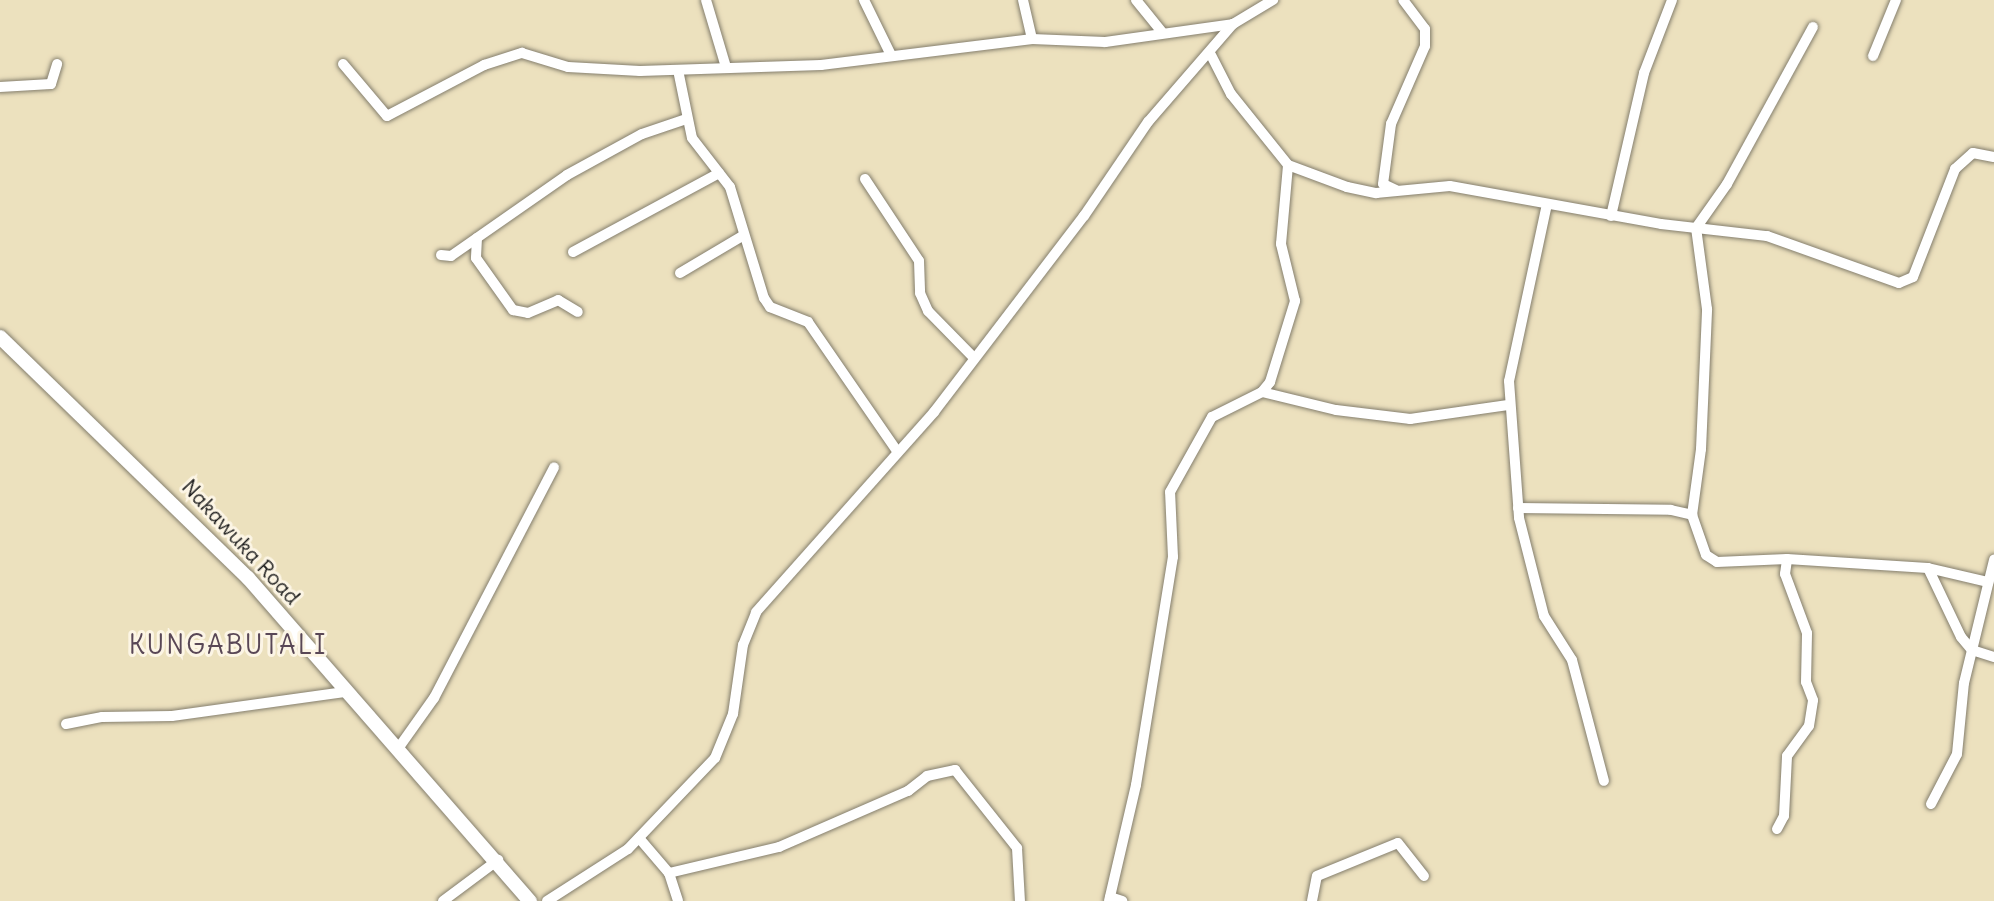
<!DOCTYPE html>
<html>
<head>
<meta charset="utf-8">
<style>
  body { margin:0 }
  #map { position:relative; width:1994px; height:901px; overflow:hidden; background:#ece1be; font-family:Delius,sans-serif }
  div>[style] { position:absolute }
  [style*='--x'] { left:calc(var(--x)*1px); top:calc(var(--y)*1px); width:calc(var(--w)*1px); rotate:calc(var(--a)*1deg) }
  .roads { filter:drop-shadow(0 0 2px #847e6d) drop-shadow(0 0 2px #847e6d) }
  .street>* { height:10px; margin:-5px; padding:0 5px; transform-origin:5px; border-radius:5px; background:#fff }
  .secondary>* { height:14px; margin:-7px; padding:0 7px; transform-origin:7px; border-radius:7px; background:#fff }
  span { translate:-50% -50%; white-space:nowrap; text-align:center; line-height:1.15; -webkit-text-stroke:6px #fcf5e5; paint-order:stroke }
  .street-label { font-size:22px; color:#1c1c1c }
  .quarter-label { font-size:26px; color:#594756; letter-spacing:2px }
</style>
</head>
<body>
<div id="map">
  <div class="roads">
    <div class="street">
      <div style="--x:706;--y:0;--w:70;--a:73.4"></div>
      <div style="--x:864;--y:0;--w:61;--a:63.9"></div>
      <div style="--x:1023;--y:0;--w:40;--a:77"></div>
      <div style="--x:1136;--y:0;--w:41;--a:50.9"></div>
      <div style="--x:1211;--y:55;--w:44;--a:62.9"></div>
      <div style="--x:1231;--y:94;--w:91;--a:51.2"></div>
      <div style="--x:1288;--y:165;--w:63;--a:20.4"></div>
      <div style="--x:1347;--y:187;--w:30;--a:12"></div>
      <div style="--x:1376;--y:193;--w:74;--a:-5.4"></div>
      <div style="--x:1450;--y:186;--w:214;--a:10.2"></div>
      <div style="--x:1661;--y:224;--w:107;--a:6.5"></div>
      <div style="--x:1767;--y:236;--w:140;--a:19.6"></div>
      <div style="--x:1899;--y:283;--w:15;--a:-23"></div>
      <div style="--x:1913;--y:277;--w:116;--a:-68.7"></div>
      <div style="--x:1955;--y:169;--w:24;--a:-42"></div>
      <div style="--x:1973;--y:153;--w:21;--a:11"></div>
      <div style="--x:1873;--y:56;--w:61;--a:-67.7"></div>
      <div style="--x:343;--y:64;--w:68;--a:49.8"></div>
      <div style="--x:387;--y:116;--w:110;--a:-27.7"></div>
      <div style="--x:484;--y:65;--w:40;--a:-18"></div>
      <div style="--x:522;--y:53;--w:48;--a:16.9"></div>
      <div style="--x:568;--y:67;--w:72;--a:3.2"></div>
      <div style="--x:640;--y:71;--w:181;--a:-1.9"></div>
      <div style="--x:821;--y:65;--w:213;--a:-7"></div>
      <div style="--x:1032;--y:39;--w:73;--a:2.4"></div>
      <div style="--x:1105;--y:42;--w:129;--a:-8"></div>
      <div style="--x:678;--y:70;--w:69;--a:78.4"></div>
      <div style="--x:692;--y:138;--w:62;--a:52.2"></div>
      <div style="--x:730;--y:187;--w:116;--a:73"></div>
      <div style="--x:764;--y:298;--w:11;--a:56"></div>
      <div style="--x:770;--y:307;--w:41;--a:21.5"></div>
      <div style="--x:808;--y:322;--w:157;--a:55.4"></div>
      <div style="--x:0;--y:87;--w:51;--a:-3.4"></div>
      <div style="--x:51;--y:84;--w:21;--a:-73"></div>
      <div style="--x:865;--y:179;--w:98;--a:56.6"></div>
      <div style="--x:919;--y:261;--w:32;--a:88"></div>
      <div style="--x:920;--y:293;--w:20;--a:66"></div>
      <div style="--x:928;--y:311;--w:63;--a:45.6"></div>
      <div style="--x:1396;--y:190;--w:14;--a:-155"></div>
      <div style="--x:1383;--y:184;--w:61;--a:-82.4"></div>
      <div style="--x:1391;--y:124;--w:85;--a:-66.4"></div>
      <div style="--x:1425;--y:46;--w:17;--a:-90"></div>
      <div style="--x:1425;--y:29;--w:36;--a:-127"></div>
      <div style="--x:1547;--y:204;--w:181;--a:102.1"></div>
      <div style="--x:1509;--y:381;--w:137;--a:85.8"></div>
      <div style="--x:1519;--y:518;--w:101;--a:75.7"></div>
      <div style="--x:1544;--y:616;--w:52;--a:57.5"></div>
      <div style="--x:1572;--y:660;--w:125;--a:75.2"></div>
      <div style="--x:1611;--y:216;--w:147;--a:-77"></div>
      <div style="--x:1644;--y:73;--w:78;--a:-69"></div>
      <div style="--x:477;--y:238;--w:20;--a:93"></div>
      <div style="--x:476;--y:258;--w:64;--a:54.6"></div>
      <div style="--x:513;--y:310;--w:15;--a:11"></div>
      <div style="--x:528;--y:313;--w:33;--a:-23"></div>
      <div style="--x:558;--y:300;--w:23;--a:31"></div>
      <div style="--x:573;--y:252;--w:166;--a:-28.4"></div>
      <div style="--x:441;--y:255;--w:10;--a:6"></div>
      <div style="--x:451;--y:256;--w:141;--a:-34.9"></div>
      <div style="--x:567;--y:175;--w:85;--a:-28.7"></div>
      <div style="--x:642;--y:134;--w:46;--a:-18.8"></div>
      <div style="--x:680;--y:273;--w:74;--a:-30.7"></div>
      <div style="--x:1262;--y:392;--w:76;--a:13.7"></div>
      <div style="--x:1336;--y:410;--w:75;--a:6.9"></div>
      <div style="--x:1410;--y:419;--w:99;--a:-8.1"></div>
      <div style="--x:1518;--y:508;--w:153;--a:0.7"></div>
      <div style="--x:1671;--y:510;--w:22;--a:13"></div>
      <div style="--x:1692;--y:515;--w:42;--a:70.7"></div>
      <div style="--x:1706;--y:555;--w:13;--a:32"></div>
      <div style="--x:1717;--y:562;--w:70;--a:-2.5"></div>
      <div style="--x:1787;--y:559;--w:141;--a:3.7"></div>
      <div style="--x:1928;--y:568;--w:76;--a:64.4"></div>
      <div style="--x:1961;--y:637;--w:17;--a:50"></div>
      <div style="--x:1972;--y:650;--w:23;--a:18"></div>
      <div style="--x:1692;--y:515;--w:67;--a:-82.2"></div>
      <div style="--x:1701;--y:449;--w:140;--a:-87.5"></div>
      <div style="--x:1707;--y:309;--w:82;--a:-97.7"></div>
      <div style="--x:1696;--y:228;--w:54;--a:-54.8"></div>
      <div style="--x:1727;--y:184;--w:179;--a:-61.3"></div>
      <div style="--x:1928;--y:568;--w:62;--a:13.1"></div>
      <div style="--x:66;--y:724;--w:37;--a:-11"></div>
      <div style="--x:102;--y:717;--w:70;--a:-0.8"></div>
      <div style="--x:172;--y:716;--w:176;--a:-7.9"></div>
      <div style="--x:397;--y:750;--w:64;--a:-54.6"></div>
      <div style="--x:434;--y:698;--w:260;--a:-62.5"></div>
      <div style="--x:1931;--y:804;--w:56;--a:-62.5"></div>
      <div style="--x:1957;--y:754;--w:71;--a:-84.4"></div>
      <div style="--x:1964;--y:683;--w:127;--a:-76.3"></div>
      <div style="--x:1777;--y:829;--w:15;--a:-62"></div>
      <div style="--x:1784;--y:816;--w:60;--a:-87.1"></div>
      <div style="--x:1787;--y:756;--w:37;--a:-54"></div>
      <div style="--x:1809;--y:726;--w:26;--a:-81"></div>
      <div style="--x:1813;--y:700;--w:19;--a:-111"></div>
      <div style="--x:1806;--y:682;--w:49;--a:-88.8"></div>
      <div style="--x:1807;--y:633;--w:63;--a:-110.4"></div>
      <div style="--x:1785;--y:574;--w:15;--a:-82"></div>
      <div style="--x:639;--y:838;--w:46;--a:49.4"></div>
      <div style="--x:669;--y:873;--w:29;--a:72"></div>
      <div style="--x:669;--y:873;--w:113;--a:-13.3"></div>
      <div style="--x:779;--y:847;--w:141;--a:-23.5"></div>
      <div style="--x:908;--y:791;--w:24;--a:-38"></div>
      <div style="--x:927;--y:776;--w:29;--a:-12"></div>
      <div style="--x:955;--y:770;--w:100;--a:51.5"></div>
      <div style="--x:1017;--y:848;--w:53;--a:86.8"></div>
      <div style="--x:1110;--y:897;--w:13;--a:18"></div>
      <div style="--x:443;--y:901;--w:69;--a:-36.7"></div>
      <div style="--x:547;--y:901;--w:96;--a:-32.7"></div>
      <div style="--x:628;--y:849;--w:126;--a:-46.3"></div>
      <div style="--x:715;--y:758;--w:48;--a:-67.8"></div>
      <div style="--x:733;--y:714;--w:70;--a:-81.8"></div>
      <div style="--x:743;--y:645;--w:35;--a:-68"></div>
      <div style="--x:756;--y:612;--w:268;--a:-48.3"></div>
      <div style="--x:934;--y:412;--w:247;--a:-52.6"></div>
      <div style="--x:1084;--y:216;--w:114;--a:-55.8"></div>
      <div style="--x:1148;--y:122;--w:130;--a:-49.1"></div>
      <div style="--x:1233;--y:24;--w:47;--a:-31"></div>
      <div style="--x:1109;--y:901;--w:119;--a:-76.9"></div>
      <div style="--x:1136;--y:785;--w:231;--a:-80.8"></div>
      <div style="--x:1173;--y:557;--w:65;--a:-92.6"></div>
      <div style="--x:1170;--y:492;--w:86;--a:-60.8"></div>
      <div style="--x:1212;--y:417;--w:56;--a:-26.6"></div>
      <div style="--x:1262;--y:392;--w:13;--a:-51"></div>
      <div style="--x:1270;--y:382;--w:85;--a:-72.8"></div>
      <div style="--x:1295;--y:301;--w:59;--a:-103.8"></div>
      <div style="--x:1281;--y:244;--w:79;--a:-84.9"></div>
      <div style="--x:1312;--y:901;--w:25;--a:-79"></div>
      <div style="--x:1317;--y:876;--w:87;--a:-22.2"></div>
      <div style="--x:1398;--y:843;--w:42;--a:51.8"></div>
    </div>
    <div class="secondary">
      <div style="--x:0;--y:337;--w:346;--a:44.2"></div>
      <div style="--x:248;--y:578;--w:429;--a:48.9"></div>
    </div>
  </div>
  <div class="street-label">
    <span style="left:241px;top:542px;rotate:47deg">Nakawuka Road</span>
  </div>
  <div class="quarter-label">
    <span style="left:228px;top:645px">KUNGABUTALI</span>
  </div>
</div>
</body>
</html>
